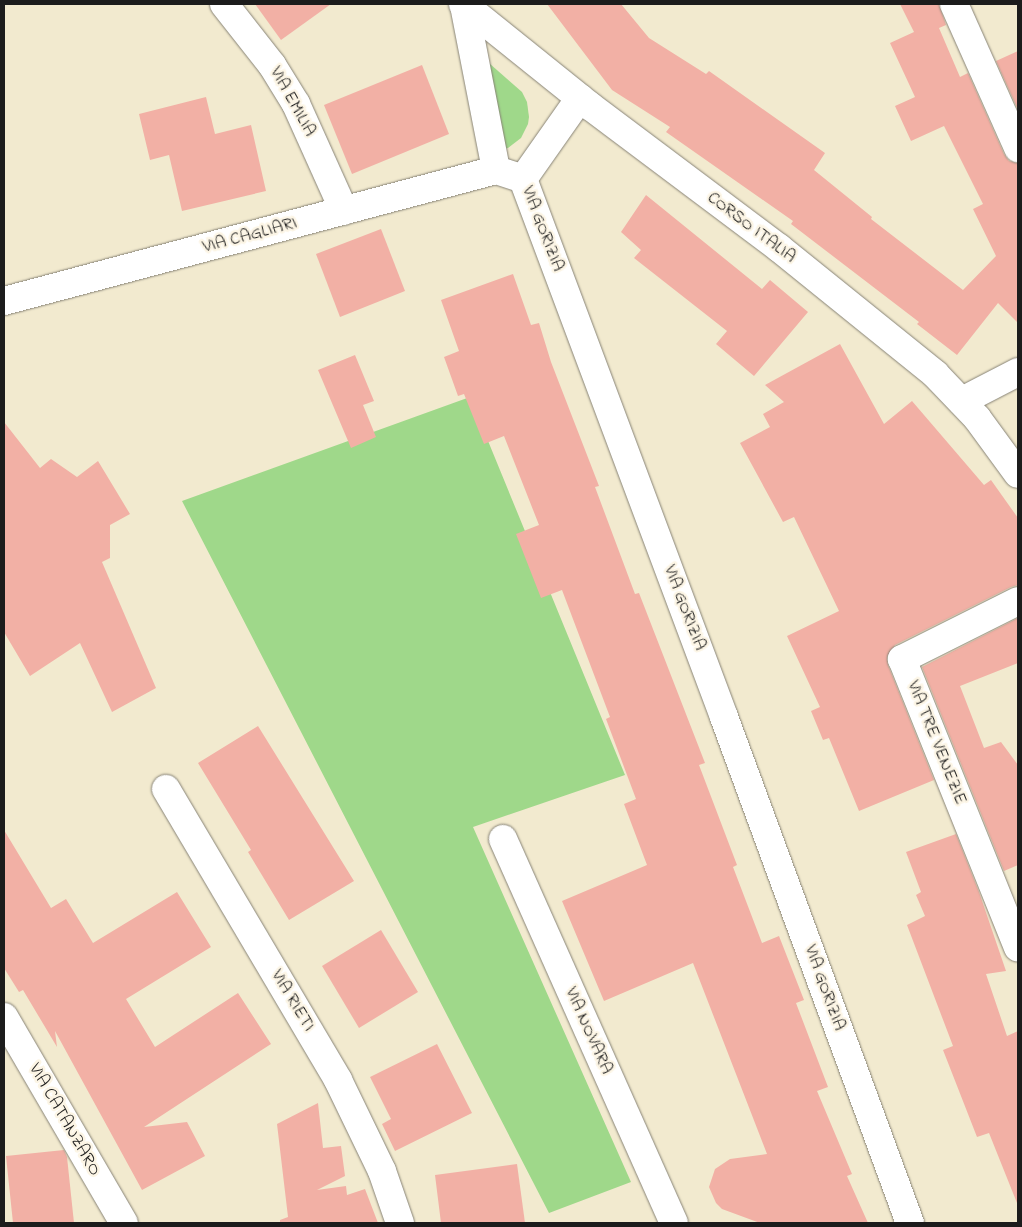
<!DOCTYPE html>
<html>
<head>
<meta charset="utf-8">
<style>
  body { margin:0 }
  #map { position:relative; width:1022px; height:1227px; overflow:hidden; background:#f2eacf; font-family:"Indie Flower",sans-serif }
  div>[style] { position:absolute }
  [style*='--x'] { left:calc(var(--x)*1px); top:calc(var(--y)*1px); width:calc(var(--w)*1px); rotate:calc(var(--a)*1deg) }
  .green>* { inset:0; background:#9fd88a }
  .building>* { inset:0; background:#f2b0a5 }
  .roads { filter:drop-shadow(0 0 1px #878376) drop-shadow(0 0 1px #878376) }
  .minor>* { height:28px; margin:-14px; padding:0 14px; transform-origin:14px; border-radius:14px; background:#fff }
  .tertiary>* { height:28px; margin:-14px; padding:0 14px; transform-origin:14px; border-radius:14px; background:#fff }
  span { translate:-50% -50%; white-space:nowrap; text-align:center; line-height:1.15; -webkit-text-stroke:5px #fcf5e5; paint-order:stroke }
  .street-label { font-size:18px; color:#1c1c1c }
  .frame { position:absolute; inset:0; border:5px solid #1c1c1c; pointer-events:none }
</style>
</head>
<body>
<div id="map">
  <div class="green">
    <div style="clip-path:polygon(481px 56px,522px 92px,527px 102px,529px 117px,528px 124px,521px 138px,508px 148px,501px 149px)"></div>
    <div style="clip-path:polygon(470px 397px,625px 775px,473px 827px,631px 1182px,549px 1213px,182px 501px)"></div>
  </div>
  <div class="building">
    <div style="clip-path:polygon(255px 4px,331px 4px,281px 40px)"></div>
    <div style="clip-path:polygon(547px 4px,621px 4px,649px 38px,706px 74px,709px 71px,825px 153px,814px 170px,872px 217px,871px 219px,963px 290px,996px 256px,973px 209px,983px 204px,944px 126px,911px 141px,895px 106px,915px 97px,890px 43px,914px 32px,900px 4px,939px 4px,946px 25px,939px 28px,960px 77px,968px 73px,1004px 154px,1009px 161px,1018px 163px,1018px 323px,998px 303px,957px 355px,917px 324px,919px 322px,791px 224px,793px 221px,666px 132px,670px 127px,612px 90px)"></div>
    <div style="clip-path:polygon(1018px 51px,1018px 110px,996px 61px)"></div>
    <div style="clip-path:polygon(422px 65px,449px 134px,352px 174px,324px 105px)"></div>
    <div style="clip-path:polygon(206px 97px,215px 134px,251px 125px,266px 191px,182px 211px,169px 155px,150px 160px,139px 114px)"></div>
    <div style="clip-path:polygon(646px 195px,762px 289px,770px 280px,808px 312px,754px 376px,716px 344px,727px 331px,634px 258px,641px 250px,621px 232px)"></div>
    <div style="clip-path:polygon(381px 229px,405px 291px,340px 317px,316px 254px)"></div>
    <div style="clip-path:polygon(513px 274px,531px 325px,539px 323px,551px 362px,599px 486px,595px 487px,635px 594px,639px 593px,705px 763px,699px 765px,737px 865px,733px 867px,762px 943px,779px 936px,804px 1000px,796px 1003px,828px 1087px,817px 1091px,852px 1174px,847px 1176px,868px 1223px,760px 1223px,722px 1209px,716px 1203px,709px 1187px,715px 1169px,730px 1159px,767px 1154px,693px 963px,604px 1001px,562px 901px,647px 865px,624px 804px,636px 799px,606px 719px,610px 717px,562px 590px,541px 598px,516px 534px,539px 525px,504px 436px,484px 444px,464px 394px,458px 396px,444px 357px,459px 351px,441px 300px)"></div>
    <div style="clip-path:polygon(840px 344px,884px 424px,912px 401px,984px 485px,991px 480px,1018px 518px,1018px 585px,1011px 587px,895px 645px,887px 657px,888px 665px,934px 780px,859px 811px,829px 738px,823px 740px,811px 711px,820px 707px,787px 636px,839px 611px,794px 517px,783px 522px,740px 443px,770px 427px,763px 414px,784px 402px,765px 385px)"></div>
    <div style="clip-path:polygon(355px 355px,374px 401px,363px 405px,376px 437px,351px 448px,318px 370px)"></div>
    <div style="clip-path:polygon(4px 422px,40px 468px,51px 459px,77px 477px,98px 461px,130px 514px,110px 525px,110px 558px,102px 562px,156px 688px,112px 712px,80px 643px,30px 676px,4px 632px)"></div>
    <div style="clip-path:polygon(1018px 618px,1018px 663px,960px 686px,984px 748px,1001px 742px,1018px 765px,1018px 865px,1004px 871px,922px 667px)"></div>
    <div style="clip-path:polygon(258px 726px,354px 881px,289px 920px,248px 852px,251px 850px,198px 763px)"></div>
    <div style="clip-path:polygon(4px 830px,51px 908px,66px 899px,93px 943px,177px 892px,211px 947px,126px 999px,155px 1047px,238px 993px,271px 1044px,144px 1127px,187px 1122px,205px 1156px,142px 1190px,55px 1031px,57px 1047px,23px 990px,19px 992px,4px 968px)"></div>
    <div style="clip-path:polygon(956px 834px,979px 892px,1006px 971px,986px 974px,1007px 1036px,1018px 1031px,1017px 1203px,989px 1133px,977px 1137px,943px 1050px,953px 1046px,907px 925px,925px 916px,916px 895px,921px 892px,906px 852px)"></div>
    <div style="clip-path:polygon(381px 930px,418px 992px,359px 1028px,322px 966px)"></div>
    <div style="clip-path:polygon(437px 1044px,472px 1113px,395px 1151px,382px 1124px,391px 1119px,370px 1077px)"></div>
    <div style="clip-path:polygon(318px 1103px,323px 1148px,341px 1146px,345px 1176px,317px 1190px,346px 1186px,347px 1195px,365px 1189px,378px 1223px,280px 1223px,280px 1220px,288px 1217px,277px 1124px)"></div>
    <div style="clip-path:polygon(64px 1150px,67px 1157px,74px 1223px,13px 1223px,6px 1156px)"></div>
    <div style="clip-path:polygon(517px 1164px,525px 1223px,441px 1223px,435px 1175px)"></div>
  </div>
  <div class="roads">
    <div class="minor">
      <div style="--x:224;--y:4;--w:78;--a:51.8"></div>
      <div style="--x:272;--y:65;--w:46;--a:58.4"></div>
      <div style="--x:296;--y:104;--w:117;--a:65.8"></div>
      <div style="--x:954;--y:4;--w:158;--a:66"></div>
      <div style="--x:464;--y:5;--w:168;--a:79"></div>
      <div style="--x:496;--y:170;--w:28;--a:18"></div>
      <div style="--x:523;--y:179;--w:574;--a:69.51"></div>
      <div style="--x:724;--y:717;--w:539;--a:69.82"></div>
      <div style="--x:523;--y:179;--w:99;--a:-54.9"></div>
      <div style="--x:4;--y:301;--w:509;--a:-14.91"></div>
      <div style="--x:962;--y:401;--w:63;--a:-27.4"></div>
      <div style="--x:1018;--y:601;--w:130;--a:153.4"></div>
      <div style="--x:902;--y:659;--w:311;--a:68.1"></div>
      <div style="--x:166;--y:789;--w:338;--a:59.4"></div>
      <div style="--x:338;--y:1080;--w:101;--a:64.2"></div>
      <div style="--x:382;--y:1171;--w:55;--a:70.9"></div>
      <div style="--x:503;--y:839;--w:420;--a:66"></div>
      <div style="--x:4;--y:1017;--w:238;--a:59.8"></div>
    </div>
    <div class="tertiary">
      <div style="--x:463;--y:4;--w:163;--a:38.8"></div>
      <div style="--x:590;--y:106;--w:236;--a:36.9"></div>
      <div style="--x:779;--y:248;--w:201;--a:38.9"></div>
      <div style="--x:935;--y:374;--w:61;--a:46.3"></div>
      <div style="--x:977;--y:418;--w:69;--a:53.8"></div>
    </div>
  </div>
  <div class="street-label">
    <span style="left:292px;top:102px;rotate:61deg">VIA EMILIA</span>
    <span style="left:751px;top:228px;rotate:37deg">CORSO ITALIA</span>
    <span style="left:542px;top:229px;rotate:69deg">VIA GORIZIA</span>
    <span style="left:250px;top:236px;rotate:-15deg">VIA CAGLIARI</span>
    <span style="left:684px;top:608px;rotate:69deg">VIA GORIZIA</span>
    <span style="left:936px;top:743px;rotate:68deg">VIA TRE VENEZIE</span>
    <span style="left:824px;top:988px;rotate:70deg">VIA GORIZIA</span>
    <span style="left:292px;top:1001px;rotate:59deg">VIA RIETI</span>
    <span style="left:588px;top:1031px;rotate:66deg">VIA NOVARA</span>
    <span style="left:64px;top:1120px;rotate:60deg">VIA CATANZARO</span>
  </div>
  <div class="frame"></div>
</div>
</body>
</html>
